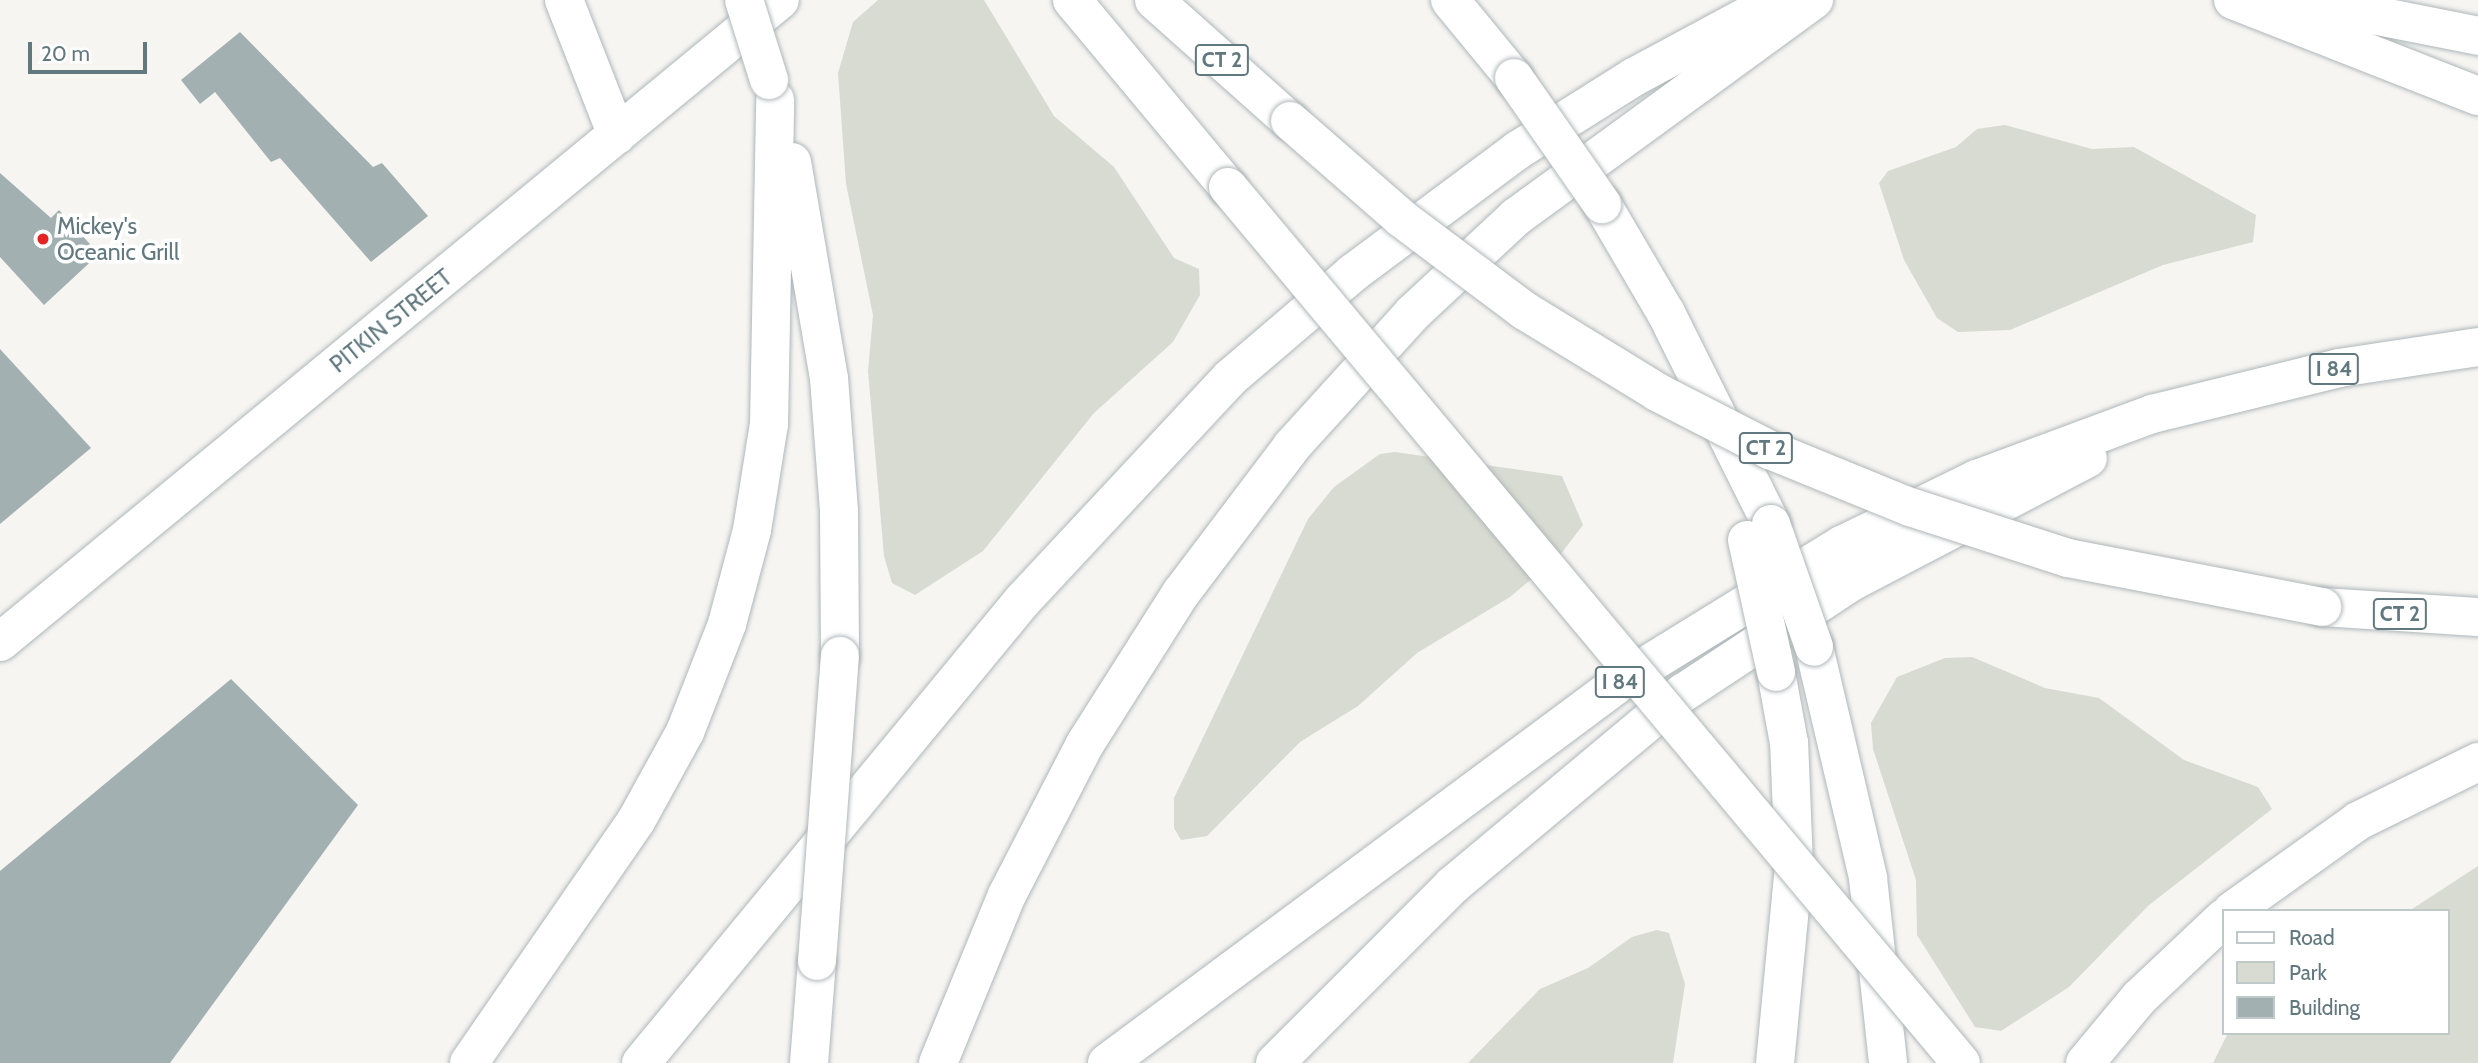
<!DOCTYPE html>
<html>
<head>
<meta charset="utf-8">
<style>
  body { margin:0 }
  #map { position:relative; width:2478px; height:1063px; overflow:hidden; background:#f6f5f2; font-family:Cabin,sans-serif }
  div>[style] { position:absolute }
  [style*='--x'] { left:calc(var(--x)*1px); top:calc(var(--y)*1px); width:calc(var(--w)*1px); rotate:calc(var(--a)*1deg) }
  .green>* { inset:0; background:#d7dbd1 }
  .building>* { inset:0; background:#a3b0b2 }
  .roads { filter:drop-shadow(0 0 2px #aeb7ba) drop-shadow(0 0 2px #aeb7ba) }
  .secondary>* { height:38px; margin:-19px; padding:0 19px; transform-origin:19px; border-radius:19px; background:#fff }
  .motorway>* { height:38px; margin:-19px; padding:0 19px; transform-origin:19px; border-radius:19px; background:#fff }
  .bridges { filter:drop-shadow(0 0 2px #afb6b8) drop-shadow(0 0 2px #afb6b8) }
  .motorway-bridge>* { height:38px; margin:-19px; padding:0 19px; transform-origin:19px; border-radius:19px; background:#fff }
  .dots>* { width:19px; height:19px; translate:-50% -50%; box-sizing:border-box; border:4px solid #fff; border-radius:50% }
  span { translate:-50% -50%; white-space:nowrap; text-align:center; line-height:1.15; -webkit-text-stroke:7px #fff; paint-order:stroke }
  .shield-label span { padding:2px 5px; background:#fff; border:2px solid; border-radius:5px; -webkit-text-stroke-width:0 }
  .shield-label { font-size:21px; color:#60787e; font-weight:700 }
  .poi-label { font-size:23px; color:#60787e }
  .left { translate:0 -50%; text-align:left }
  .street-label { font-size:23px; color:#60787e }
  .legend { position:absolute; left:2222px; top:909px; width:228px; height:126px; box-sizing:border-box; background:#fff; border:2px solid #bfc9cb; margin:0; padding:9px 12px; list-style:none; font-size:21px; color:#60787e }
  .legend li { display:flex; align-items:center; gap:14px; height:35px }
  .legend b { width:35px; border:2px solid #bfc9cb }
  .scale { position:absolute; left:28px; top:42px; width:119px; height:32px; box-sizing:border-box; border:4px solid #60787e; border-top:0; padding-left:9px; font-size:21px; line-height:24px; white-space:nowrap; color:#60787e; -webkit-text-stroke:5px #fff; paint-order:stroke }
</style>
</head>
<body>
<div id="map">
  <div class="green">
    <div style="clip-path:polygon(878px 0,984px 0,1054px 116px,1114px 167px,1174px 258px,1199px 269px,1200px 295px,1173px 342px,1094px 413px,983px 551px,915px 595px,892px 583px,884px 556px,868px 371px,873px 315px,846px 184px,838px 73px,853px 22px)"></div>
    <div style="clip-path:polygon(2005px 125px,2092px 149px,2134px 147px,2256px 215px,2253px 242px,2163px 265px,2010px 330px,1958px 332px,1937px 318px,1904px 260px,1879px 183px,1888px 171px,1956px 147px,1977px 129px)"></div>
    <div style="clip-path:polygon(1395px 452px,1562px 476px,1583px 525px,1560px 555px,1510px 597px,1417px 653px,1358px 706px,1300px 742px,1207px 836px,1181px 840px,1174px 828px,1174px 798px,1308px 519px,1334px 487px,1380px 454px)"></div>
    <div style="clip-path:polygon(1972px 657px,2045px 688px,2099px 698px,2184px 760px,2258px 787px,2272px 809px,2148px 906px,2069px 987px,2001px 1031px,1975px 1027px,1917px 935px,1916px 880px,1873px 749px,1871px 723px,1897px 677px,1945px 658px)"></div>
    <div style="clip-path:polygon(2478px 866px,2478px 1063px,2213px 1063px,2228px 1033px,2448px 1033px,2448px 911px,2409px 911px)"></div>
    <div style="clip-path:polygon(1657px 930px,1669px 933px,1685px 984px,1673px 1063px,1468px 1063px,1540px 989px,1588px 968px,1632px 937px)"></div>
  </div>
  <div class="building">
    <div style="clip-path:polygon(240px 32px,373px 167px,382px 163px,428px 216px,371px 262px,280px 158px,271px 162px,215px 92px,200px 104px,181px 80px)"></div>
    <div style="clip-path:polygon(0 173px,51px 218px,59px 210px,99px 254px,44px 305px,0 257px)"></div>
    <div style="clip-path:polygon(0 349px,91px 448px,0 524px)"></div>
    <div style="clip-path:polygon(231px 679px,358px 805px,170px 1063px,0 1063px,0 871px)"></div>
  </div>
  <div class="roads">
    <div class="secondary">
      <div style="--x:0;--y:642;--w:1010;--a:-39.46"></div>
    </div>
    <div class="motorway">
      <div style="--x:564;--y:0;--w:145;--a:68.6"></div>
      <div style="--x:1072;--y:0;--w:244;--a:50.2"></div>
      <div style="--x:1154;--y:0;--w:182;--a:41.7"></div>
      <div style="--x:1450;--y:0;--w:101;--a:50.6"></div>
      <div style="--x:2233;--y:0;--w:263;--a:21.4"></div>
      <div style="--x:2297;--y:0;--w:185;--a:11.2"></div>
      <div style="--x:792;--y:162;--w:219;--a:80.3"></div>
      <div style="--x:829;--y:378;--w:133;--a:85.7"></div>
      <div style="--x:839;--y:511;--w:145;--a:89.6"></div>
      <div style="--x:1602;--y:204;--w:126;--a:59.6"></div>
      <div style="--x:1666;--y:313;--w:236;--a:63.5"></div>
      <div style="--x:2322;--y:607;--w:156;--a:3.7"></div>
      <div style="--x:1814;--y:647;--w:237;--a:76.8"></div>
      <div style="--x:1868;--y:878;--w:186;--a:83.8"></div>
      <div style="--x:2232;--y:911;--w:155;--a:-35.5"></div>
      <div style="--x:2358;--y:821;--w:134;--a:-26.2"></div>
      <div style="--x:469;--y:1063;--w:294;--a:-55.4"></div>
      <div style="--x:636;--y:821;--w:102;--a:-61.2"></div>
      <div style="--x:685;--y:732;--w:116;--a:-68.7"></div>
      <div style="--x:727;--y:624;--w:97;--a:-75.1"></div>
      <div style="--x:752;--y:530;--w:107;--a:-80.9"></div>
      <div style="--x:769;--y:424;--w:324;--a:-88.9"></div>
      <div style="--x:641;--y:1063;--w:600;--a:-50.48"></div>
      <div style="--x:1023;--y:600;--w:304;--a:-47"></div>
      <div style="--x:1230;--y:378;--w:162;--a:-40.5"></div>
      <div style="--x:1353;--y:273;--w:206;--a:-36.7"></div>
      <div style="--x:1518;--y:150;--w:137;--a:-32.2"></div>
      <div style="--x:1634;--y:77;--w:162;--a:-28.3"></div>
      <div style="--x:809;--y:1063;--w:102;--a:-85.5"></div>
      <div style="--x:938;--y:1063;--w:182;--a:-67.7"></div>
      <div style="--x:1007;--y:895;--w:170;--a:-62.7"></div>
      <div style="--x:1085;--y:744;--w:179;--a:-57.6"></div>
      <div style="--x:1181;--y:593;--w:184;--a:-52.9"></div>
      <div style="--x:1292;--y:446;--w:180;--a:-47.7"></div>
      <div style="--x:1413;--y:313;--w:141;--a:-43"></div>
      <div style="--x:1516;--y:217;--w:369;--a:-36.1"></div>
      <div style="--x:1107;--y:1063;--w:643;--a:-36.58"></div>
      <div style="--x:1623;--y:680;--w:257;--a:-31.7"></div>
      <div style="--x:1842;--y:545;--w:150;--a:-26.1"></div>
      <div style="--x:1977;--y:479;--w:187;--a:-20.4"></div>
      <div style="--x:2152;--y:414;--w:193;--a:-13.8"></div>
      <div style="--x:2339;--y:368;--w:141;--a:-8.6"></div>
      <div style="--x:1275;--y:1063;--w:252;--a:-45"></div>
      <div style="--x:1453;--y:885;--w:300;--a:-39.9"></div>
      <div style="--x:1683;--y:693;--w:204;--a:-33.4"></div>
      <div style="--x:1853;--y:581;--w:265;--a:-27.6"></div>
      <div style="--x:1775;--y:1063;--w:199;--a:-84.5"></div>
      <div style="--x:1794;--y:865;--w:122;--a:-92.3"></div>
      <div style="--x:1789;--y:743;--w:72;--a:-100.4"></div>
      <div style="--x:2085;--y:1063;--w:85;--a:-50.3"></div>
      <div style="--x:2139;--y:998;--w:117;--a:-43.3"></div>
    </div>
  </div>
  <div class="bridges">
    <div class="motorway-bridge">
      <div style="--x:744;--y:0;--w:84;--a:72.6"></div>
      <div style="--x:1514;--y:78;--w:154;--a:55.1"></div>
      <div style="--x:1290;--y:121;--w:147;--a:41.1"></div>
      <div style="--x:1401;--y:218;--w:155;--a:36.9"></div>
      <div style="--x:1525;--y:311;--w:155;--a:31.5"></div>
      <div style="--x:1657;--y:392;--w:127;--a:27.2"></div>
      <div style="--x:1770;--y:450;--w:151;--a:22.2"></div>
      <div style="--x:1910;--y:507;--w:166;--a:17.9"></div>
      <div style="--x:2068;--y:558;--w:259;--a:10.9"></div>
      <div style="--x:1228;--y:187;--w:1142;--a:50.08"></div>
      <div style="--x:1771;--y:524;--w:130;--a:70.7"></div>
      <div style="--x:1747;--y:540;--w:135;--a:77.6"></div>
      <div style="--x:817;--y:961;--w:306;--a:-85.7"></div>
    </div>
  </div>
  <div class="dots">
    <div style="left:43px;top:239px;background:#e52323"></div>
  </div>
  <div class="shield-label">
    <span style="left:1222px;top:60px">CT 2</span>
    <span style="left:2334px;top:369px">I 84</span>
    <span style="left:1766px;top:448px">CT 2</span>
    <span style="left:2400px;top:614px">CT 2</span>
    <span style="left:1620px;top:682px">I 84</span>
  </div>
  <div class="poi-label">
    <span class="left" style="left:57px;top:239px">Mickey's<br>Oceanic Grill</span>
  </div>
  <div class="street-label">
    <span style="left:391px;top:321px;rotate:-39deg">PITKIN STREET</span>
  </div>
  <ul class="legend">
  <li><b style="height:9px;background:#fff"></b>Road</li>
  <li><b style="height:19px;background:#d7dbd1"></b>Park</li>
  <li><b style="height:19px;background:#a3b0b2"></b>Building</li>
  </ul>
  <div class="scale">20 m</div>
</div>
</body>
</html>
